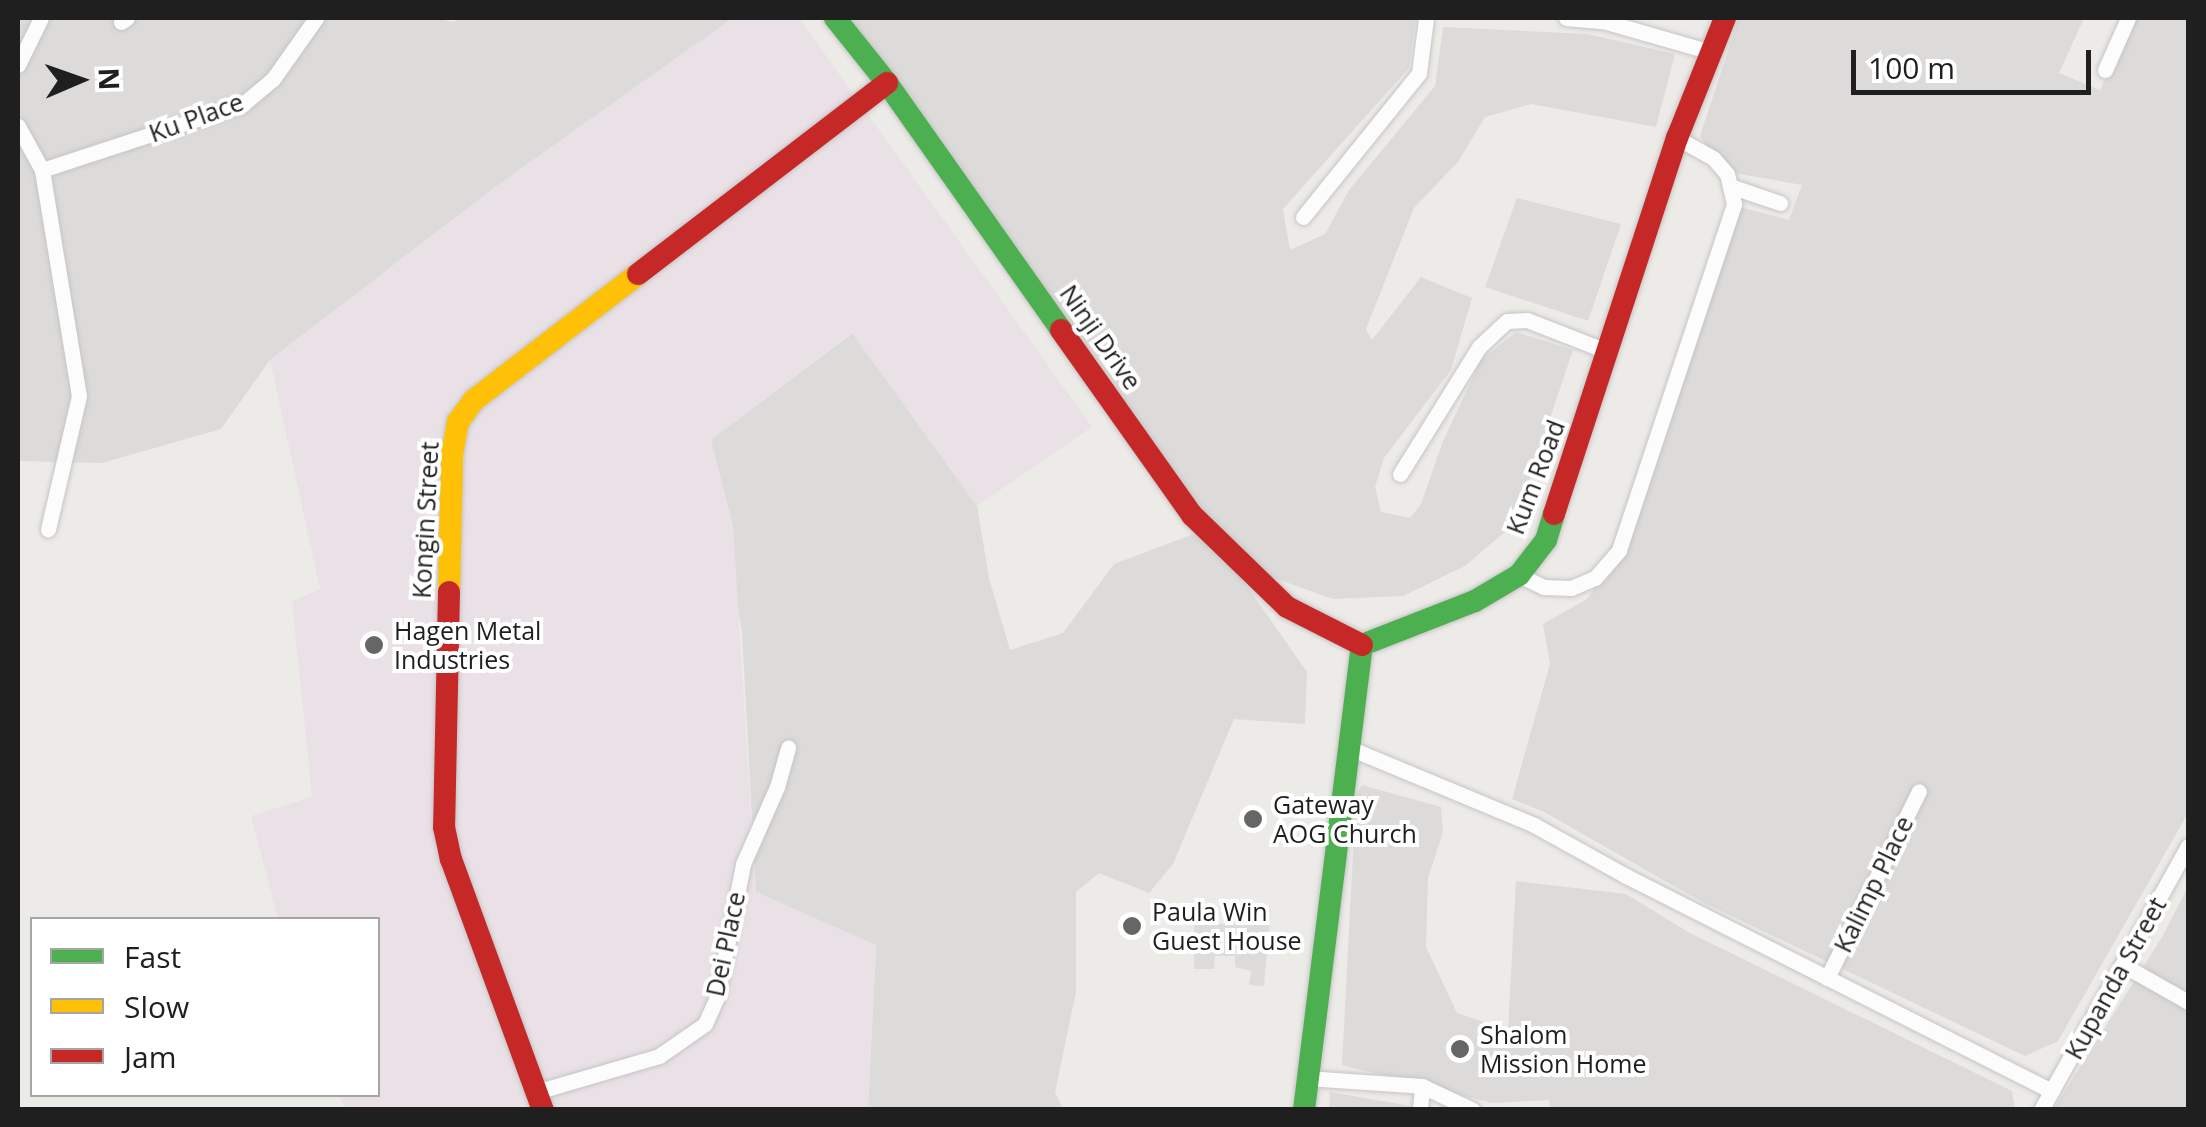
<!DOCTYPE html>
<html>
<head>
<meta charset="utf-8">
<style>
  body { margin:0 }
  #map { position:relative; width:2206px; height:1127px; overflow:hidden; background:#edebe8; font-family:"Open Sans",sans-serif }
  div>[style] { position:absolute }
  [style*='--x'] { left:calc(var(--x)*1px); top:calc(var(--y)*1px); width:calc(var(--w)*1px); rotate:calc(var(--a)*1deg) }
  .residential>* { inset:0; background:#dcdbd9 }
  .industrial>* { inset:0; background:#eae1e7 }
  .parking>* { inset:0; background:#dddcdb }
  .roads { filter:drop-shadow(0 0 2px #c6c5c4) drop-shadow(0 0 2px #c6c5c4) }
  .street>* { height:15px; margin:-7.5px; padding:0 7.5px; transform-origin:7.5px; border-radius:7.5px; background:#fcfcfc }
  .fast>* { height:22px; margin:-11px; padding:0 11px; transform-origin:11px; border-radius:11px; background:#4caf50 }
  .slow>* { height:22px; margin:-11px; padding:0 11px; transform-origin:11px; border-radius:11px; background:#ffc107 }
  .jam>* { height:22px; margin:-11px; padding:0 11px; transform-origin:11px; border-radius:11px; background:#c62828 }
  .dots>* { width:28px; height:28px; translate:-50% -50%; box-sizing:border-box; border:5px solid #fff; border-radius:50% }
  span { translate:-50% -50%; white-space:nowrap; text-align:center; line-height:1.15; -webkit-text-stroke:8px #fff; paint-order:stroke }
  .street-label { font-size:25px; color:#1f1f1f }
  .poi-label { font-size:25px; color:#1f1f1f }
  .left { translate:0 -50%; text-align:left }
  .frame { position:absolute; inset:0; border:20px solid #1f1f1f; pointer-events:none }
  .legend { position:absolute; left:30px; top:917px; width:350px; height:180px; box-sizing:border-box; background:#fff; border:2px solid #a5a5a5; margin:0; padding:12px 18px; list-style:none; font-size:30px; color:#1f1f1f }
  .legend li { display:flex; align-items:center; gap:20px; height:50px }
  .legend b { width:50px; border:2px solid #a5a5a5 }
  .north { position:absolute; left:30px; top:30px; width:100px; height:100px; -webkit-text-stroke:8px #fff; paint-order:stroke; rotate:88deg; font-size:28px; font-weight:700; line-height:40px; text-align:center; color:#1f1f1f }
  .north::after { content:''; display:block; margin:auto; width:35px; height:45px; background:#1f1f1f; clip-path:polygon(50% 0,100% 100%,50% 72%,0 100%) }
  .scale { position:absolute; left:1851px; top:50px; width:240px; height:45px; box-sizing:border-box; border:5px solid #1f1f1f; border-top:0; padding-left:12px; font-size:30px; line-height:35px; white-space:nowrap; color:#1f1f1f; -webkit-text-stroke:8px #fff; paint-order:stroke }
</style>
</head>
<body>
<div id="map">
  <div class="residential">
    <div style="clip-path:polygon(18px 18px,435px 18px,453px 22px,460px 18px,733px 18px,498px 185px,270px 360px,221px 429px,102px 463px,18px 461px)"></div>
    <div style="clip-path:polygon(846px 18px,1416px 18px,1409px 68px,1283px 209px,1290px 250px,1325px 234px,1349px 190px,1435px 86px,1443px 27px,1587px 34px,1675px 54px,1656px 127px,1531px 104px,1485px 117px,1458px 162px,1414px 208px,1366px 329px,1372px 340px,1421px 277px,1472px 298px,1451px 370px,1384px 458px,1375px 487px,1381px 512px,1410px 518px,1421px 504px,1443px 441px,1481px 360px,1516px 332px,1573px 350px,1523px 499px,1505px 532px,1465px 566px,1403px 596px,1333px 599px,1255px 571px,1174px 488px)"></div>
    <div style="clip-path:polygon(1739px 18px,2084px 18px,2059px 73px,2100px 90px,2130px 18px,2188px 18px,2188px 813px,2058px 1041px,2025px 1056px,1702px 902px,1544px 812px,1512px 799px,1550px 664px,1543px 624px,1587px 599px,1620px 549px,1740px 207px,1789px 220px,1802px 185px,1723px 171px,1700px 136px)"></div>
    <div style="clip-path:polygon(1517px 198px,1621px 224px,1588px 321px,1485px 287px)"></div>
    <div style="clip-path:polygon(853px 333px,977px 506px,989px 578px,1010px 650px,1063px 633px,1114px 564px,1207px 529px,1307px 672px,1305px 724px,1234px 719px,1173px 864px,1149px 893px,1099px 873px,1076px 892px,1076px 992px,1055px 1092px,1063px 1109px,868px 1109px,876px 946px,756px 892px,742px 633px,711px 440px)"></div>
    <div style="clip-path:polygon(1362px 785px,1441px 807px,1443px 832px,1428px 878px,1426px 947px,1457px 1013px,1508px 1030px,1516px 881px,1626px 894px,1688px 932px,2012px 1091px,2015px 1109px,1550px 1109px,1549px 1100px,1492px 1103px,1342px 1065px,1356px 795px)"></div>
    <div style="clip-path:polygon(2188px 887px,2188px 1109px,2053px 1110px,2162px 937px)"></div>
    <div style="clip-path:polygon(1330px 1092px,1429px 1109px,1329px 1110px)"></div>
  </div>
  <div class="industrial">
    <div style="clip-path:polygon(733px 18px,799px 18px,1092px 427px,977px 506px,852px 333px,711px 440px,733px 525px,756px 892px,876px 945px,868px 1109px,345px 1109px,338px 1095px,378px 1094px,378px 920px,278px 919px,251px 816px,312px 797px,292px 602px,320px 589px,270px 360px,498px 185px)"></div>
  </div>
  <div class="parking">
    <div style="clip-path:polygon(1229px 908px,1271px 910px,1264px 986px,1249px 985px,1251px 971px,1235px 967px,1235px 956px,1215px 956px,1214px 969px,1194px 969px,1194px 923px,1228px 924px)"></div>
  </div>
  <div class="roads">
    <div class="street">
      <div style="--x:1566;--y:18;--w:37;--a:5"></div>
      <div style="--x:1603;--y:21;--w:112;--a:16"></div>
      <div style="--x:121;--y:22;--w:7;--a:-34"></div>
      <div style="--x:18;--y:65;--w:52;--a:-63.9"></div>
      <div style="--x:2105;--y:70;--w:57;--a:-66.1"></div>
      <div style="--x:18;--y:126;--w:50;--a:61.4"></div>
      <div style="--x:42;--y:170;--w:229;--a:80.7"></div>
      <div style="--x:79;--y:396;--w:137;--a:103.1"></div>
      <div style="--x:42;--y:170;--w:212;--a:-18.2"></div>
      <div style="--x:243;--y:104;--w:39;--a:-40"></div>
      <div style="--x:273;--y:79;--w:75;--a:-54.8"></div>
      <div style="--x:1730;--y:186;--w:53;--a:18.8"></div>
      <div style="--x:1303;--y:217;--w:185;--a:-51.1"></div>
      <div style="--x:1419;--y:73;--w:55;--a:-82.7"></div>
      <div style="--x:1400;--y:474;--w:150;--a:-58.1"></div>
      <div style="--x:1479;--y:347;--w:38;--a:-43"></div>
      <div style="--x:1507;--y:321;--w:20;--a:-3"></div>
      <div style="--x:1527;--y:320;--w:88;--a:21.3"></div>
      <div style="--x:1519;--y:575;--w:28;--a:26"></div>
      <div style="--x:1544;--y:587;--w:27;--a:2"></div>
      <div style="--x:1571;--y:588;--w:26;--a:-23"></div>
      <div style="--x:1595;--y:578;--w:37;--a:-49"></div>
      <div style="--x:1619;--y:550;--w:365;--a:-71.6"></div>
      <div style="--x:1734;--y:204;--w:31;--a:-103"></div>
      <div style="--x:1727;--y:174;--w:21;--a:-131"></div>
      <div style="--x:1713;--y:158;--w:41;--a:-150.9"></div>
      <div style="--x:1347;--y:747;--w:203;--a:22.6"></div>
      <div style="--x:1534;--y:825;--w:105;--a:29"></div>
      <div style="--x:1626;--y:876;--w:477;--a:26.8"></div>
      <div style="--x:2123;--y:965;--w:75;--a:29.6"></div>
      <div style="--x:1827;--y:978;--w:208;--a:-63.8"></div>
      <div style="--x:1306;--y:1078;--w:116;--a:3.9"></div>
      <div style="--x:1422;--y:1086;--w:56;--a:25.2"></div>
      <div style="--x:536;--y:1092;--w:128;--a:-16.3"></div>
      <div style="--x:659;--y:1056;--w:56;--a:-34.8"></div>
      <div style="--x:705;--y:1024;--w:30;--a:-66"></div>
      <div style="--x:717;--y:997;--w:136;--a:-78.9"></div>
      <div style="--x:743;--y:864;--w:84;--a:-66.2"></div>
      <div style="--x:777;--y:787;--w:41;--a:-74.2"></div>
      <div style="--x:1420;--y:1110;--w:24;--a:-85"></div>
      <div style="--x:2041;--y:1110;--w:302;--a:-60.9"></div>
    </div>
    <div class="fast">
      <div style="--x:835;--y:18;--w:83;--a:51.3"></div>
      <div style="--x:887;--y:83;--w:302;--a:54.8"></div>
      <div style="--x:1304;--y:1110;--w:469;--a:-82.9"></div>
      <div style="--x:1362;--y:645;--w:121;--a:-21.3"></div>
      <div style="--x:1475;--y:601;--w:51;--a:-30.6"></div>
      <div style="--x:1519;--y:575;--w:44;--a:-52.4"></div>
      <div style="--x:1546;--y:540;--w:27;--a:-73"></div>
    </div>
    <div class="slow">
      <div style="--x:449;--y:592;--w:137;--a:-88.7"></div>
      <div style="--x:452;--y:455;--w:34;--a:-80"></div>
      <div style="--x:458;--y:422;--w:27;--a:-54"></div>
      <div style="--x:474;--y:400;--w:207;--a:-37.5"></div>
    </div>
    <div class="jam">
      <div style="--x:638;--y:274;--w:314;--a:-37.5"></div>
      <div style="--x:1061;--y:330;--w:227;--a:54.7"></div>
      <div style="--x:1192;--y:515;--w:132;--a:44.1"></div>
      <div style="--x:1287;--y:607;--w:84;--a:26.9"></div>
      <div style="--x:1554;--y:514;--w:396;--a:-71.9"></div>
      <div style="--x:1677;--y:138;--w:129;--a:-68.2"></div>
      <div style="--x:449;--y:592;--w:235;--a:91.2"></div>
      <div style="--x:444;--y:827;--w:33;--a:78"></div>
      <div style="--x:451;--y:859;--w:267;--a:69.9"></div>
    </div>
  </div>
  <div class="dots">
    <div style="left:374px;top:645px;background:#676665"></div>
    <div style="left:1253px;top:819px;background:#676665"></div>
    <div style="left:1132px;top:926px;background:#676665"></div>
    <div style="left:1460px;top:1049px;background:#676665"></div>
  </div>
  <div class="street-label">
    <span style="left:196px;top:117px;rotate:-20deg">Ku Place</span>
    <span style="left:1101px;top:337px;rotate:55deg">Ninji Drive</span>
    <span style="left:1535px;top:477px;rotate:-69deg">Kum Road</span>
    <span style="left:425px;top:520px;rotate:-87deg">Kongin Street</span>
    <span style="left:1873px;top:884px;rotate:-64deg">Kalimp Place</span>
    <span style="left:725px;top:944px;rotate:-78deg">Dei Place</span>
    <span style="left:2115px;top:978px;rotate:-61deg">Kupanda Street</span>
  </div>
  <div class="poi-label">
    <span class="left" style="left:394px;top:645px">Hagen Metal<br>Industries</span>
    <span class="left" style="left:1273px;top:819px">Gateway<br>AOG Church</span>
    <span class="left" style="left:1152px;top:926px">Paula Win<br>Guest House</span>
    <span class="left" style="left:1480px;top:1049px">Shalom<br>Mission Home</span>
  </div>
  <div class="frame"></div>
  <ul class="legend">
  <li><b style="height:12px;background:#4caf50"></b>Fast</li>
  <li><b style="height:12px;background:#ffc107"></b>Slow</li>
  <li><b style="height:12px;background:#c62828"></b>Jam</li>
  </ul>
  <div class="north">N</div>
  <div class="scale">100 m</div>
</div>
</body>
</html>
